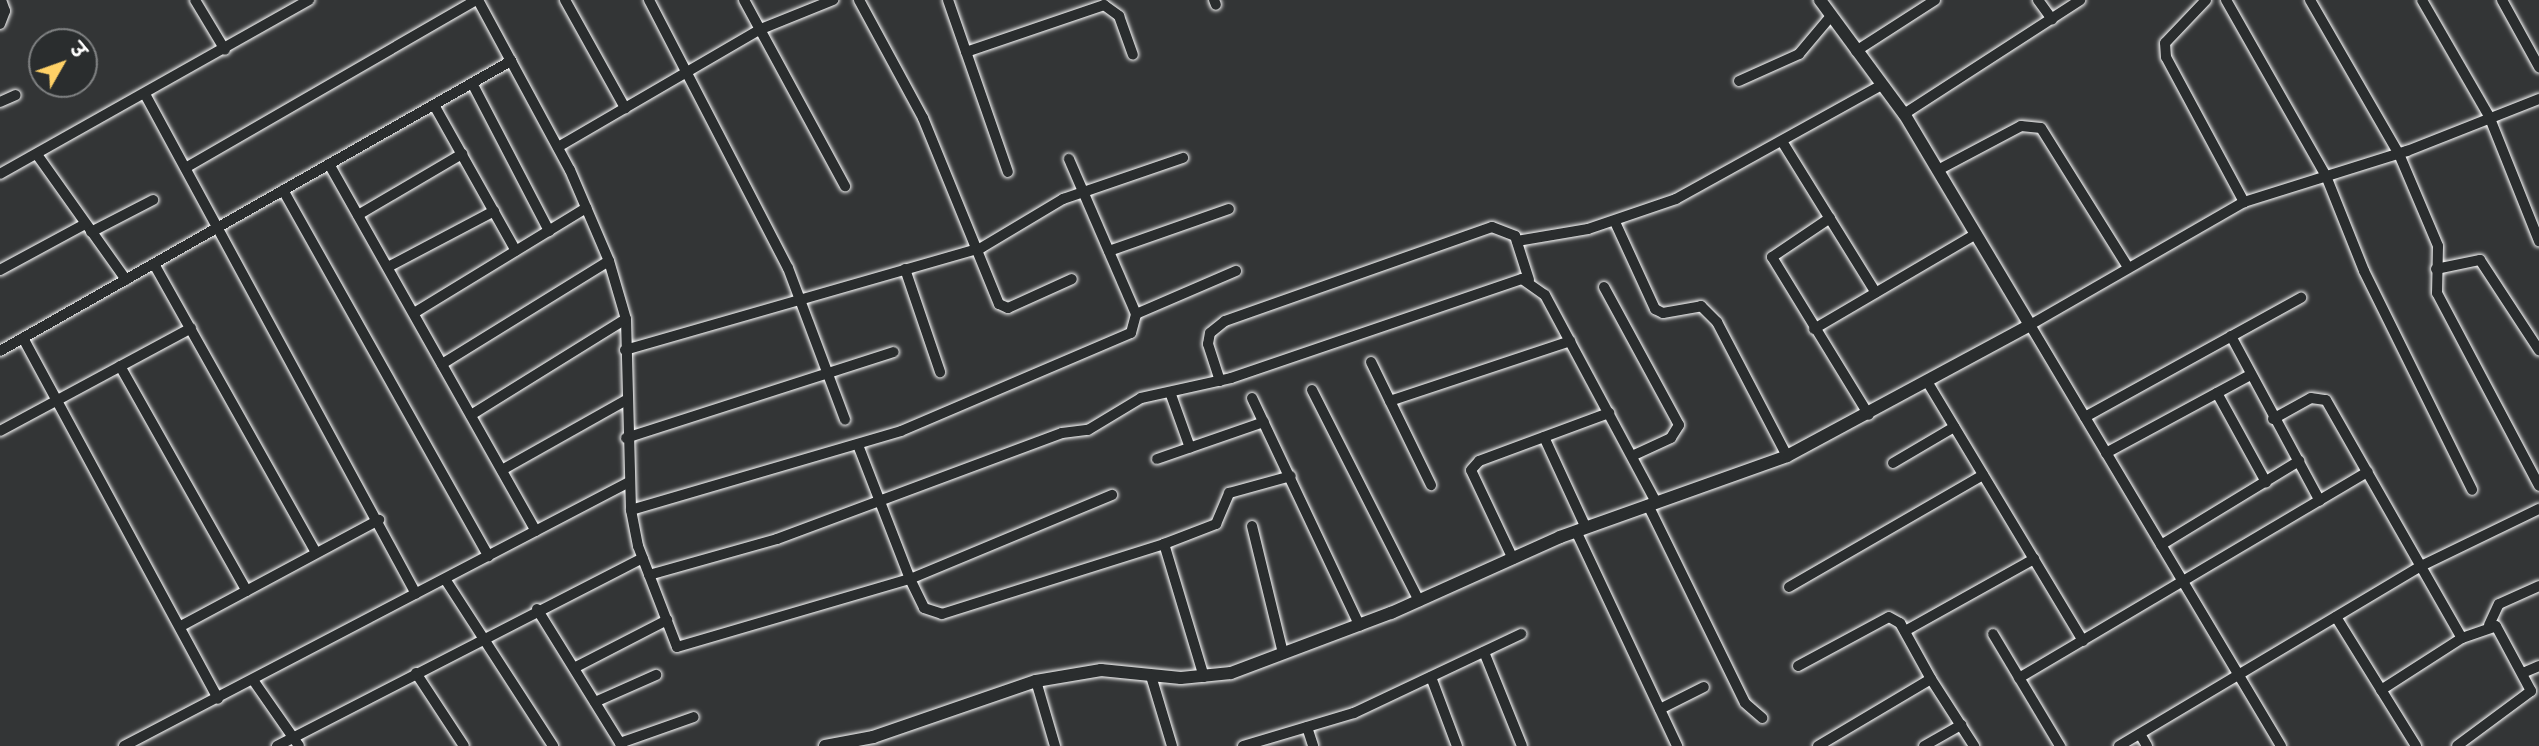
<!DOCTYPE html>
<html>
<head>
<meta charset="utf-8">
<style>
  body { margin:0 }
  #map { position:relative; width:2539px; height:746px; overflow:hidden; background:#333536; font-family:Pangolin,"Playpen Sans Deva",sans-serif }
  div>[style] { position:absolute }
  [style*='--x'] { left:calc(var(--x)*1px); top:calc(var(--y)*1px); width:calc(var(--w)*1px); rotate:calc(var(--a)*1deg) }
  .roads { filter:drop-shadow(0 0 2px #fff) drop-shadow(0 0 2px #fff) }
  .minor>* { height:10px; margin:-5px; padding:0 5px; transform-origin:5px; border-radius:5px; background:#2a2d2e }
  .tertiary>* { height:12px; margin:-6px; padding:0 6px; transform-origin:6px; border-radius:6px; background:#2a2d2e }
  span { translate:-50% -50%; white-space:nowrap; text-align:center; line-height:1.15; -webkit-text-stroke:5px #2a2d2e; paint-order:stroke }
  .north { position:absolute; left:28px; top:28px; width:70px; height:70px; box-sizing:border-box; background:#2a2d2e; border:2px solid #7f8182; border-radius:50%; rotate:50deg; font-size:19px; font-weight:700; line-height:28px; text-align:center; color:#fff }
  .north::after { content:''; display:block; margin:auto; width:24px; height:32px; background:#ffd166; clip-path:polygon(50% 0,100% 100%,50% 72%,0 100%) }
</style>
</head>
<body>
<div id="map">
  <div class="roads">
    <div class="minor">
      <div style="--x:195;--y:0;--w:58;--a:59"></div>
      <div style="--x:478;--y:0;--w:193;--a:61.6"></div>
      <div style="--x:570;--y:170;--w:99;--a:66.8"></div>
      <div style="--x:609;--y:261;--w:60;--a:73.7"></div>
      <div style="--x:626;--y:319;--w:191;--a:88.5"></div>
      <div style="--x:631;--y:510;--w:37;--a:79"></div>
      <div style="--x:638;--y:546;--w:108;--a:68.9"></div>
      <div style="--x:677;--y:647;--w:243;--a:-16.3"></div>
      <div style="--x:910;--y:579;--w:32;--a:64"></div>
      <div style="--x:924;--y:608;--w:19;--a:18"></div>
      <div style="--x:942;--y:614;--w:233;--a:-17.5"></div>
      <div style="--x:565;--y:0;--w:124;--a:60.9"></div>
      <div style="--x:649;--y:0;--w:302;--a:62.6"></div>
      <div style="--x:788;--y:268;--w:162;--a:69.4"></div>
      <div style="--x:744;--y:0;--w:212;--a:61.5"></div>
      <div style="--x:859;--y:0;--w:134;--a:61.5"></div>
      <div style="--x:923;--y:118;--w:201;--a:67.8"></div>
      <div style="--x:999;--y:304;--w:10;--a:24"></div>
      <div style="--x:1008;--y:308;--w:70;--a:-24.4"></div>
      <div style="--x:948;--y:0;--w:182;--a:70.8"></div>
      <div style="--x:1214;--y:0;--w:5;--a:68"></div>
      <div style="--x:2038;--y:0;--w:24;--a:54"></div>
      <div style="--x:2206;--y:0;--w:59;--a:133.6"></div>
      <div style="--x:2165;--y:43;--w:14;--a:86"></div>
      <div style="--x:2166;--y:57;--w:165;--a:61.7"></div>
      <div style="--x:2226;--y:0;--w:202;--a:60.4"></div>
      <div style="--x:2326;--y:176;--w:102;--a:68.2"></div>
      <div style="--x:2364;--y:271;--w:244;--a:63.7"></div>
      <div style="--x:2310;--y:0;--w:178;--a:60"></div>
      <div style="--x:2399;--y:154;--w:100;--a:67"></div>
      <div style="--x:2438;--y:246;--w:47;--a:91.2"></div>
      <div style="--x:2437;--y:293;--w:218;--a:62.1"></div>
      <div style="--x:2422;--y:0;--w:134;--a:60"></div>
      <div style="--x:2489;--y:116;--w:135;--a:68.2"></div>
      <div style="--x:2502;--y:0;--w:77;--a:61.1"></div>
      <div style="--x:0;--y:24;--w:14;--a:-69"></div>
      <div style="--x:5;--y:11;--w:12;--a:-110"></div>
      <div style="--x:1856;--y:51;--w:94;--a:-32.8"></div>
      <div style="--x:966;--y:52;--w:146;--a:-18.8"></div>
      <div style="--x:1104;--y:5;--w:19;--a:36"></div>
      <div style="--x:1119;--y:16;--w:41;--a:70.3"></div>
      <div style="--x:1739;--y:81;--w:66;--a:-24.2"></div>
      <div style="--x:1799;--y:54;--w:50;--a:-49.9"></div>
      <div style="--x:472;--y:83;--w:167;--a:62.5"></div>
      <div style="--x:146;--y:96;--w:566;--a:61.53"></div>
      <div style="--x:0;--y:102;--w:17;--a:-24"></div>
      <div style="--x:434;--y:105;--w:167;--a:60.7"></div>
      <div style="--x:1904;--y:114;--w:210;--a:-32.9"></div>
      <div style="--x:1783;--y:143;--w:176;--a:58.2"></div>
      <div style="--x:558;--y:147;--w:235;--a:-30.2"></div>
      <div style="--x:761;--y:29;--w:78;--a:-21.9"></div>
      <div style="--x:38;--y:156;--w:152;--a:54.6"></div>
      <div style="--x:329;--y:164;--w:421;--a:60.6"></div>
      <div style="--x:187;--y:167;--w:334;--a:-30"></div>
      <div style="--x:1938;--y:170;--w:94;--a:-27.9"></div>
      <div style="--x:2021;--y:126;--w:20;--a:6"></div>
      <div style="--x:2041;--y:128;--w:164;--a:58"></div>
      <div style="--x:0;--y:174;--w:355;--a:-29.4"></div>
      <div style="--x:283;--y:190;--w:420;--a:60.7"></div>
      <div style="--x:358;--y:215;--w:121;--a:-30.4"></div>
      <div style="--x:1830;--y:218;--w:70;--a:146.1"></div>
      <div style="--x:1772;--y:257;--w:185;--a:58.5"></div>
      <div style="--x:1615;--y:222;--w:96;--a:65.3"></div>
      <div style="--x:1655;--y:309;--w:9;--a:27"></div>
      <div style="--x:1663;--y:313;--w:39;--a:-10"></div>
      <div style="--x:1701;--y:306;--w:23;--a:45"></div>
      <div style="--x:1717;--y:322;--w:151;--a:62.4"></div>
      <div style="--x:91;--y:232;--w:70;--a:-27.3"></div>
      <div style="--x:1517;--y:241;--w:72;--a:-9.6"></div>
      <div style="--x:1588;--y:229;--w:93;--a:-18.8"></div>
      <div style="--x:1676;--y:199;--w:235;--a:-29"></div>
      <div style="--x:1109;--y:251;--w:127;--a:-19.3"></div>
      <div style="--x:154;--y:264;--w:331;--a:60.7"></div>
      <div style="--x:388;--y:267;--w:120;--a:-27.8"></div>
      <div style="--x:905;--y:269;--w:109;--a:71.2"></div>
      <div style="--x:2436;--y:269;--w:45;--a:-11.6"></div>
      <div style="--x:2480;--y:260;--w:108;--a:56.8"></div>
      <div style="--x:0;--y:270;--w:97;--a:-28.4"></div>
      <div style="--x:1604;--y:287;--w:157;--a:61.5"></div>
      <div style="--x:1679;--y:425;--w:15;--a:122"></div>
      <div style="--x:1671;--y:438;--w:43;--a:155.2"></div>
      <div style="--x:414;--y:313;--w:202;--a:-31.4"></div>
      <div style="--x:1136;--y:314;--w:109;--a:-23.3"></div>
      <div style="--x:1814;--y:329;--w:188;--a:-30.4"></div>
      <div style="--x:2231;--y:336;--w:187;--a:61.7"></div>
      <div style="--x:23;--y:338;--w:410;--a:61.6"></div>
      <div style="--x:625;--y:350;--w:370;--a:-16"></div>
      <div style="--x:981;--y:248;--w:96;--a:-30.9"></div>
      <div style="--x:1063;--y:199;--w:127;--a:-18.9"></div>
      <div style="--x:0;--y:351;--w:588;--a:-29.58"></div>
      <div style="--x:1371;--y:362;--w:137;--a:64"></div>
      <div style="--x:442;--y:364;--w:196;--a:-31.7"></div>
      <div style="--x:120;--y:366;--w:258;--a:60.6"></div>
      <div style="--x:1220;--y:381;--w:39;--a:-108"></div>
      <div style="--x:1208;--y:344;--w:11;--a:-80"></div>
      <div style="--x:1210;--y:333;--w:19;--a:-39"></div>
      <div style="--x:1225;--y:321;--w:283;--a:-19.4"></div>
      <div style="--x:1492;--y:227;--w:25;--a:21"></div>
      <div style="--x:1515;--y:236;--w:46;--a:72.3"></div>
      <div style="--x:1928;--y:383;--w:301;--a:59"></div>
      <div style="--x:1312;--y:390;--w:237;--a:63.1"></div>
      <div style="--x:1170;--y:392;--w:59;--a:70.3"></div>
      <div style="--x:2217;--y:393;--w:102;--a:61.2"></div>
      <div style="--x:1252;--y:398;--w:252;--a:64.7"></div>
      <div style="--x:1390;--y:401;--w:190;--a:-18.4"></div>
      <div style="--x:471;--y:415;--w:182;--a:-31.8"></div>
      <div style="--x:2085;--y:417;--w:247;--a:-28.9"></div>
      <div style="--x:2273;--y:419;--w:43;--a:-28.9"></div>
      <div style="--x:2311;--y:398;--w:15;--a:8"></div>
      <div style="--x:2326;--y:400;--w:274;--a:60.3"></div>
      <div style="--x:0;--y:431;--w:217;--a:-28.3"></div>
      <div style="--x:1544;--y:437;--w:100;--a:65.2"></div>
      <div style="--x:626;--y:438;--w:281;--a:-17.8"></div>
      <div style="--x:858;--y:445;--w:144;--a:68.8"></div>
      <div style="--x:910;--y:579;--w:219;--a:-22.6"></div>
      <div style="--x:2106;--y:453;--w:164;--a:-28.4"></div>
      <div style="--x:1157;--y:459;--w:113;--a:-19.1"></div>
      <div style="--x:1893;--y:463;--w:71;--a:-30.5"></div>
      <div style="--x:502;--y:470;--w:142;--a:-29.4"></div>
      <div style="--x:1648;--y:505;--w:220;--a:63.9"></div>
      <div style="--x:1745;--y:703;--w:23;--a:41"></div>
      <div style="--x:631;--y:510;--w:281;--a:-16.3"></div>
      <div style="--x:901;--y:431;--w:250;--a:-23.1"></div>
      <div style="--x:1131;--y:333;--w:20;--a:-75"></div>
      <div style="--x:1136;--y:314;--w:169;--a:-113.4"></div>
      <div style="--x:1252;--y:526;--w:131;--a:76.3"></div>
      <div style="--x:1576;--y:531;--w:238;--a:64.8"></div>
      <div style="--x:2161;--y:545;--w:162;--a:-31.3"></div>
      <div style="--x:1513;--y:559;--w:98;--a:-115.3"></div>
      <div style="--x:1471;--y:470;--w:12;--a:-48"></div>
      <div style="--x:1479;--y:461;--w:139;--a:-20.3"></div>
      <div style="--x:649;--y:575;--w:133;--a:-15.7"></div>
      <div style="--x:777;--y:539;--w:304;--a:-20.4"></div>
      <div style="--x:1062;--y:433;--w:26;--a:-7"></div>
      <div style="--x:1088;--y:430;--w:62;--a:-31.1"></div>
      <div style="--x:1141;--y:398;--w:92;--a:-12.5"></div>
      <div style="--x:1231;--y:378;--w:307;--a:-18.8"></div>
      <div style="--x:1522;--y:279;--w:28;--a:35"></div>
      <div style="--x:1545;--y:295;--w:235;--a:61.8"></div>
      <div style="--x:445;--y:579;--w:199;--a:57.1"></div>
      <div style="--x:1789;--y:587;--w:224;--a:-30"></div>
      <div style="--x:537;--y:609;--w:161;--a:58.2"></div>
      <div style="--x:2336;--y:617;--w:152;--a:58.2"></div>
      <div style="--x:2489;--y:625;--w:23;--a:-65"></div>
      <div style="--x:2499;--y:604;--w:44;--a:-24.2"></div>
      <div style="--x:181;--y:626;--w:225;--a:-28.2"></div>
      <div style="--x:1905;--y:631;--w:148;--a:-29.2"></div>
      <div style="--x:1993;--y:634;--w:131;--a:59.1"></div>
      <div style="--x:1484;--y:652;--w:101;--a:68"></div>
      <div style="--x:1798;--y:666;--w:103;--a:-28.3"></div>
      <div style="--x:1889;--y:617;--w:13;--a:29"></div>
      <div style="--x:1900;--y:623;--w:64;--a:61"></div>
      <div style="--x:574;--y:668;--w:105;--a:-27.3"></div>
      <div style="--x:2525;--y:672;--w:15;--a:-23"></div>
      <div style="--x:416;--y:673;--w:87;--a:56.7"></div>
      <div style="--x:1151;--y:676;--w:73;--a:73.3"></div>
      <div style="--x:1204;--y:677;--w:139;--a:-106.7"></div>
      <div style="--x:1164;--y:544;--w:56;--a:-21"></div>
      <div style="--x:1216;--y:524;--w:34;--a:-67"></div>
      <div style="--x:1229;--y:493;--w:64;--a:-15.3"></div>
      <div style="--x:1431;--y:677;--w:74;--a:69.4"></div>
      <div style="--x:2019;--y:678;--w:405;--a:-30.6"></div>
      <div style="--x:253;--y:680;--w:80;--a:55.1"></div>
      <div style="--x:1036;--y:681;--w:68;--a:73.7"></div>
      <div style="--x:2381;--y:690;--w:96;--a:-32.7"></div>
      <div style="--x:2462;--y:638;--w:36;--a:-19"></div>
      <div style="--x:2496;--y:626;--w:74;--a:61.7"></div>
      <div style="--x:2531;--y:691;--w:92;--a:143.4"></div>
      <div style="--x:595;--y:702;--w:67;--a:-23.9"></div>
      <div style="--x:1660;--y:709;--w:49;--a:-26.6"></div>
      <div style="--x:1307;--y:727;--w:20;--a:72"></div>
      <div style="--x:2140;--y:734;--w:14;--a:60"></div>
      <div style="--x:620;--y:743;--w:78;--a:-19.4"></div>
      <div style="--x:124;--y:746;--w:568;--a:-27.6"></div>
      <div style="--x:277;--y:746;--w:411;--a:-27.2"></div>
      <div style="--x:1243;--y:746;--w:116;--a:-16.6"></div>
      <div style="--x:1354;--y:713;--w:185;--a:-25.3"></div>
      <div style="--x:1818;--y:746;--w:131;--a:-30.7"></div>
      <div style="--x:1931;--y:679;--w:80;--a:57.3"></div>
      <div style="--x:1924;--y:746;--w:43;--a:-29.6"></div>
      <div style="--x:2119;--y:746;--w:352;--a:-30.8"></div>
      <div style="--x:2421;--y:566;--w:131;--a:-25.8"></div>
      <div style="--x:2281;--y:746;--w:490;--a:-120.8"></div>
      <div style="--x:2030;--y:325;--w:247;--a:-29.9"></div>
      <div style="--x:2244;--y:202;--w:171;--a:-17.4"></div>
      <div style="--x:2407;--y:151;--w:142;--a:-21.5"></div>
    </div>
    <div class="tertiary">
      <div style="--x:825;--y:746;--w:49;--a:-10.6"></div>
      <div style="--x:873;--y:737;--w:172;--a:-19"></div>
      <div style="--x:1036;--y:681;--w:66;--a:-9.6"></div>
      <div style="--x:1101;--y:670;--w:80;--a:5.7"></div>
      <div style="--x:1181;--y:678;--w:50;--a:-5.7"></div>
      <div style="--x:1231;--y:673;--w:171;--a:-20.6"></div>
      <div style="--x:1391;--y:613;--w:185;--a:-24.2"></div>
      <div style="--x:1560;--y:537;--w:241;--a:-19.6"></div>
      <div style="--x:1787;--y:456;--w:276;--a:-28.3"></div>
      <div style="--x:2030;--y:325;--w:246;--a:-120.8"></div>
      <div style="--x:1904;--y:114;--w:142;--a:-126.4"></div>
    </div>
  </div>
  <div class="north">उ</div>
</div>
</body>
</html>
